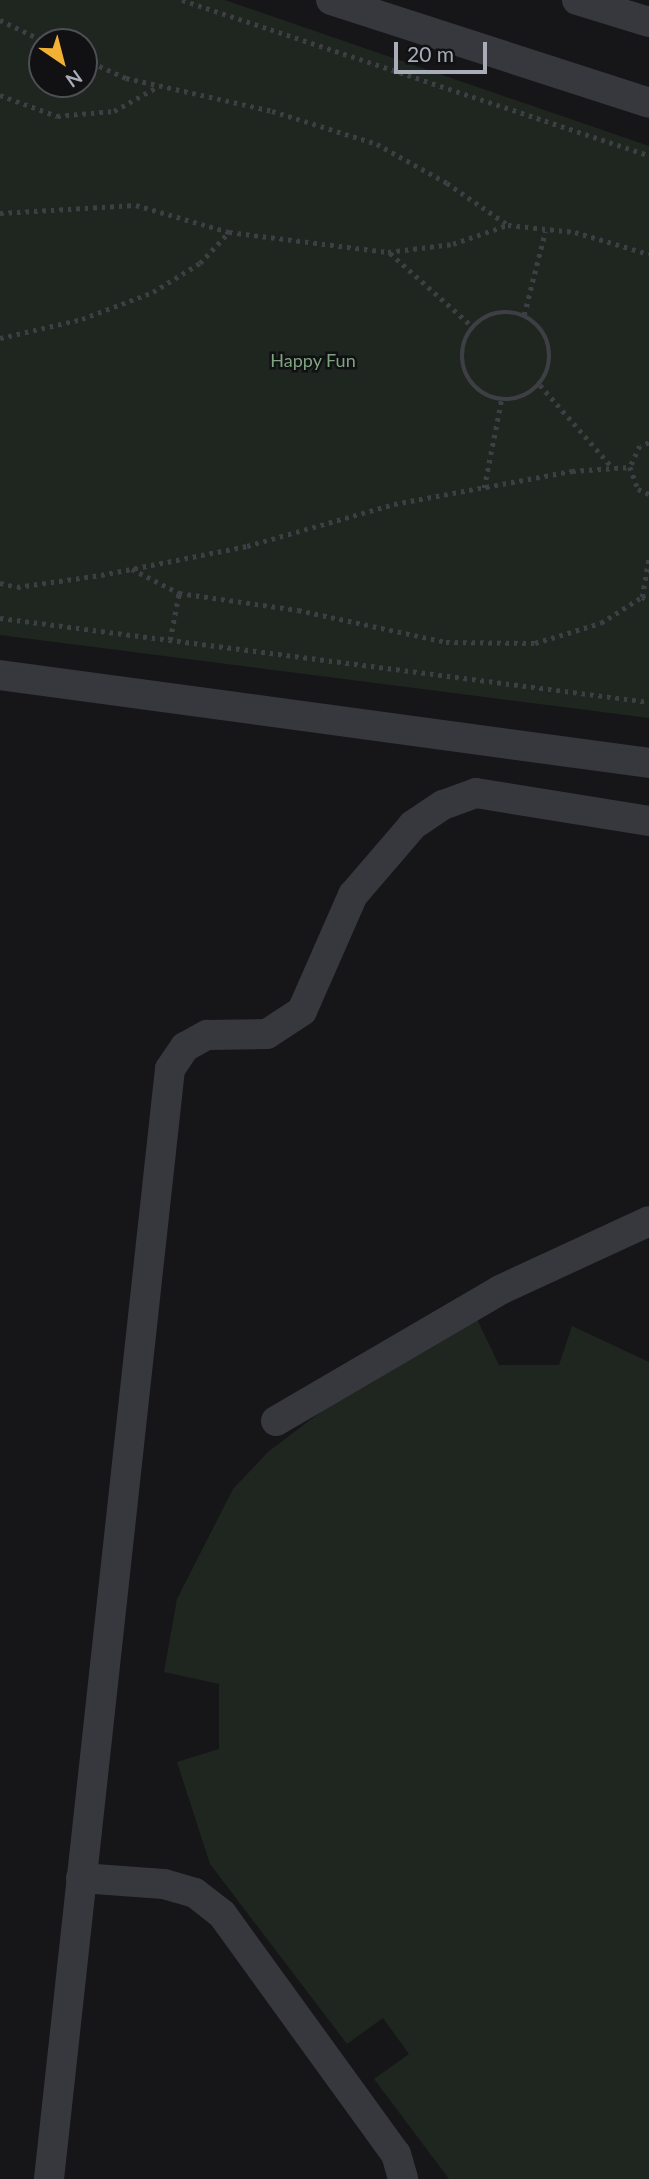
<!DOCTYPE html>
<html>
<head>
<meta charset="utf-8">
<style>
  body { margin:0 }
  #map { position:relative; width:649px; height:2179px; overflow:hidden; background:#161618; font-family:Lato,sans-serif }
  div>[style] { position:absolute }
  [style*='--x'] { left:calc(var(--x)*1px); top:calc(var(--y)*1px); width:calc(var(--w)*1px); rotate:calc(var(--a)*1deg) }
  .green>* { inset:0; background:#1e261f }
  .path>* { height:4.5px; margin-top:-2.25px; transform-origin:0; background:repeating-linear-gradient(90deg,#3d3f44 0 3.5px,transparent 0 8.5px) }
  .path>.ring { margin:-2.25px; padding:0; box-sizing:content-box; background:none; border:4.5px solid #3d3f44; border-radius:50% }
  .minor>* { height:30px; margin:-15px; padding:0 15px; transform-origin:15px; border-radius:15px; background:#37383d }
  span { translate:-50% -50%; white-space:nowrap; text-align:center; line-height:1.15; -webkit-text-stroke:5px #111113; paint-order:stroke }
  .park-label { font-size:18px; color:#7fa381 }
  .north { position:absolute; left:28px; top:28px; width:70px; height:70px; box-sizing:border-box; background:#111113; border:2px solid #4d4f55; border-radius:50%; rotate:145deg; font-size:19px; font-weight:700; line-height:28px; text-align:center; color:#a8adb8 }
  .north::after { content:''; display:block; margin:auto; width:24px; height:32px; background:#f2b134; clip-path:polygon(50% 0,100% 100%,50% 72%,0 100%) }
  .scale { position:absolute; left:394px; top:42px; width:93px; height:32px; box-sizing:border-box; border:4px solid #a8adb8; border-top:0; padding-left:9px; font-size:21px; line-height:24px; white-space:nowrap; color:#a8adb8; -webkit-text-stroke:5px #111113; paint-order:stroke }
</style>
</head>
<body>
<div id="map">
  <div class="green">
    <div style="clip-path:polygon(evenodd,0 0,225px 0,649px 146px,649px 718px,0 635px,0 0,84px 42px,84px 84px,42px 84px,42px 42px,84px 42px)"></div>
    <div style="clip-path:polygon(476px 1317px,499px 1365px,559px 1365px,572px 1326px,649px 1362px,649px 2179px,449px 2179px,374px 2079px,409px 2054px,383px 2018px,347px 2044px,210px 1864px,177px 1762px,219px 1749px,219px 1684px,164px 1672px,177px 1599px,233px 1489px,268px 1452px,344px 1394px)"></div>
  </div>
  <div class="path">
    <div style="--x:182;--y:0;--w:492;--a:18.4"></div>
    <div style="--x:0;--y:20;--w:51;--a:25.6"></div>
    <div style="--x:84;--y:59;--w:46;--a:24.3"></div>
    <div style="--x:126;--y:78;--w:150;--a:12.7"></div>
    <div style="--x:272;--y:111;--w:110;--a:17.4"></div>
    <div style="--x:377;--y:144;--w:80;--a:29.1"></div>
    <div style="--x:447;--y:183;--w:74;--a:34.5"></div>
    <div style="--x:508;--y:225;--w:67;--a:6"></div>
    <div style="--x:575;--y:232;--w:77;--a:16.6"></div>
    <div style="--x:0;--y:95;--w:61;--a:20.2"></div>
    <div style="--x:57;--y:116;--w:57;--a:-5"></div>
    <div style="--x:114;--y:111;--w:49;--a:-29.2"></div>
    <div style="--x:0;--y:213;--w:136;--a:-3.4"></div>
    <div style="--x:136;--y:205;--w:97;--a:16.2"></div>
    <div style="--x:229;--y:232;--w:160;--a:7.2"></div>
    <div style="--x:388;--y:252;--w:65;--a:-7"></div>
    <div style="--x:453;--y:244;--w:58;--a:-19.1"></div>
    <div style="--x:390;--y:253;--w:110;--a:41.7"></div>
    <div class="ring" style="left:462px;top:312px;width:83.5px;height:83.5px"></div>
    <div style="--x:524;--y:315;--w:86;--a:-75.8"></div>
    <div style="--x:0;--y:338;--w:84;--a:-13"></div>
    <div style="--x:82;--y:319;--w:76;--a:-20.8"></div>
    <div style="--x:153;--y:292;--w:55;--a:-31.7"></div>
    <div style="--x:200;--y:263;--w:42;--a:-46.9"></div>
    <div style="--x:540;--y:385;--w:109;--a:48.7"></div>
    <div style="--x:649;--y:443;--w:9;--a:162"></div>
    <div style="--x:640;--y:446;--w:23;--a:115"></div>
    <div style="--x:630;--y:467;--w:23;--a:70"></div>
    <div style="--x:638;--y:489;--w:12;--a:24"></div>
    <div style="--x:484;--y:488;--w:89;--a:-78.9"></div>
    <div style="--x:132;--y:569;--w:53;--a:27.1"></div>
    <div style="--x:179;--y:593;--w:120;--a:8.1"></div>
    <div style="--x:298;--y:610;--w:151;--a:12.2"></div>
    <div style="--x:446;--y:642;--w:89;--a:0.6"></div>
    <div style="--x:535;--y:643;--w:69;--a:-16.9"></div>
    <div style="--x:601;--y:623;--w:49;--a:-32.4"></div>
    <div style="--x:642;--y:597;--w:39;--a:-80"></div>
    <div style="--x:0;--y:583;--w:17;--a:13"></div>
    <div style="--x:17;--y:587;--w:85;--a:-8.1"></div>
    <div style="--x:101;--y:575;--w:149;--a:-11.2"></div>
    <div style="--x:247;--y:546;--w:153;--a:-15.9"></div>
    <div style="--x:394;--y:504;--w:181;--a:-10.5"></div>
    <div style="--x:572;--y:471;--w:58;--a:-3.9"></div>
    <div style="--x:642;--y:597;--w:8;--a:23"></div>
    <div style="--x:0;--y:618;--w:654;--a:7.37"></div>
    <div style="--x:170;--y:640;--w:48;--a:-79.2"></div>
  </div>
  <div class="minor">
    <div style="--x:331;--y:0;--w:334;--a:17.9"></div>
    <div style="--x:577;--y:0;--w:75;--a:17"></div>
    <div style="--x:0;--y:675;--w:655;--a:7.72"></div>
    <div style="--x:276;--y:1421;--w:259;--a:-30.3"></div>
    <div style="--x:500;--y:1290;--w:164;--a:-24.8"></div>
    <div style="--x:81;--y:1878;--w:83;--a:4.1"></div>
    <div style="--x:164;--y:1884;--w:32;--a:16"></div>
    <div style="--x:195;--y:1893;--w:34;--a:38"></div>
    <div style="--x:222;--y:1914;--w:296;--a:54.1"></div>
    <div style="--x:396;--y:2154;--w:26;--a:74"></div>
    <div style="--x:49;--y:2179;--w:1117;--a:-83.78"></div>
    <div style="--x:170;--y:1069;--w:27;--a:-56"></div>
    <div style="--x:185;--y:1047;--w:25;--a:-29"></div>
    <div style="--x:207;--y:1035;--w:60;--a:-1"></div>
    <div style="--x:267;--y:1034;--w:42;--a:-33.3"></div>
    <div style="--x:302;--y:1011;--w:127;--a:-66.3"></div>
    <div style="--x:353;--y:895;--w:92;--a:-49.4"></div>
    <div style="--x:413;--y:825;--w:36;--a:-34"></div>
    <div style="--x:443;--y:805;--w:35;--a:-20"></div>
    <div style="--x:476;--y:793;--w:175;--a:9.2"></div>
  </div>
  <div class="park-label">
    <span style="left:313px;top:360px">Happy Fun</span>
  </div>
  <div class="north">N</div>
  <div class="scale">20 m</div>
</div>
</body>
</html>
